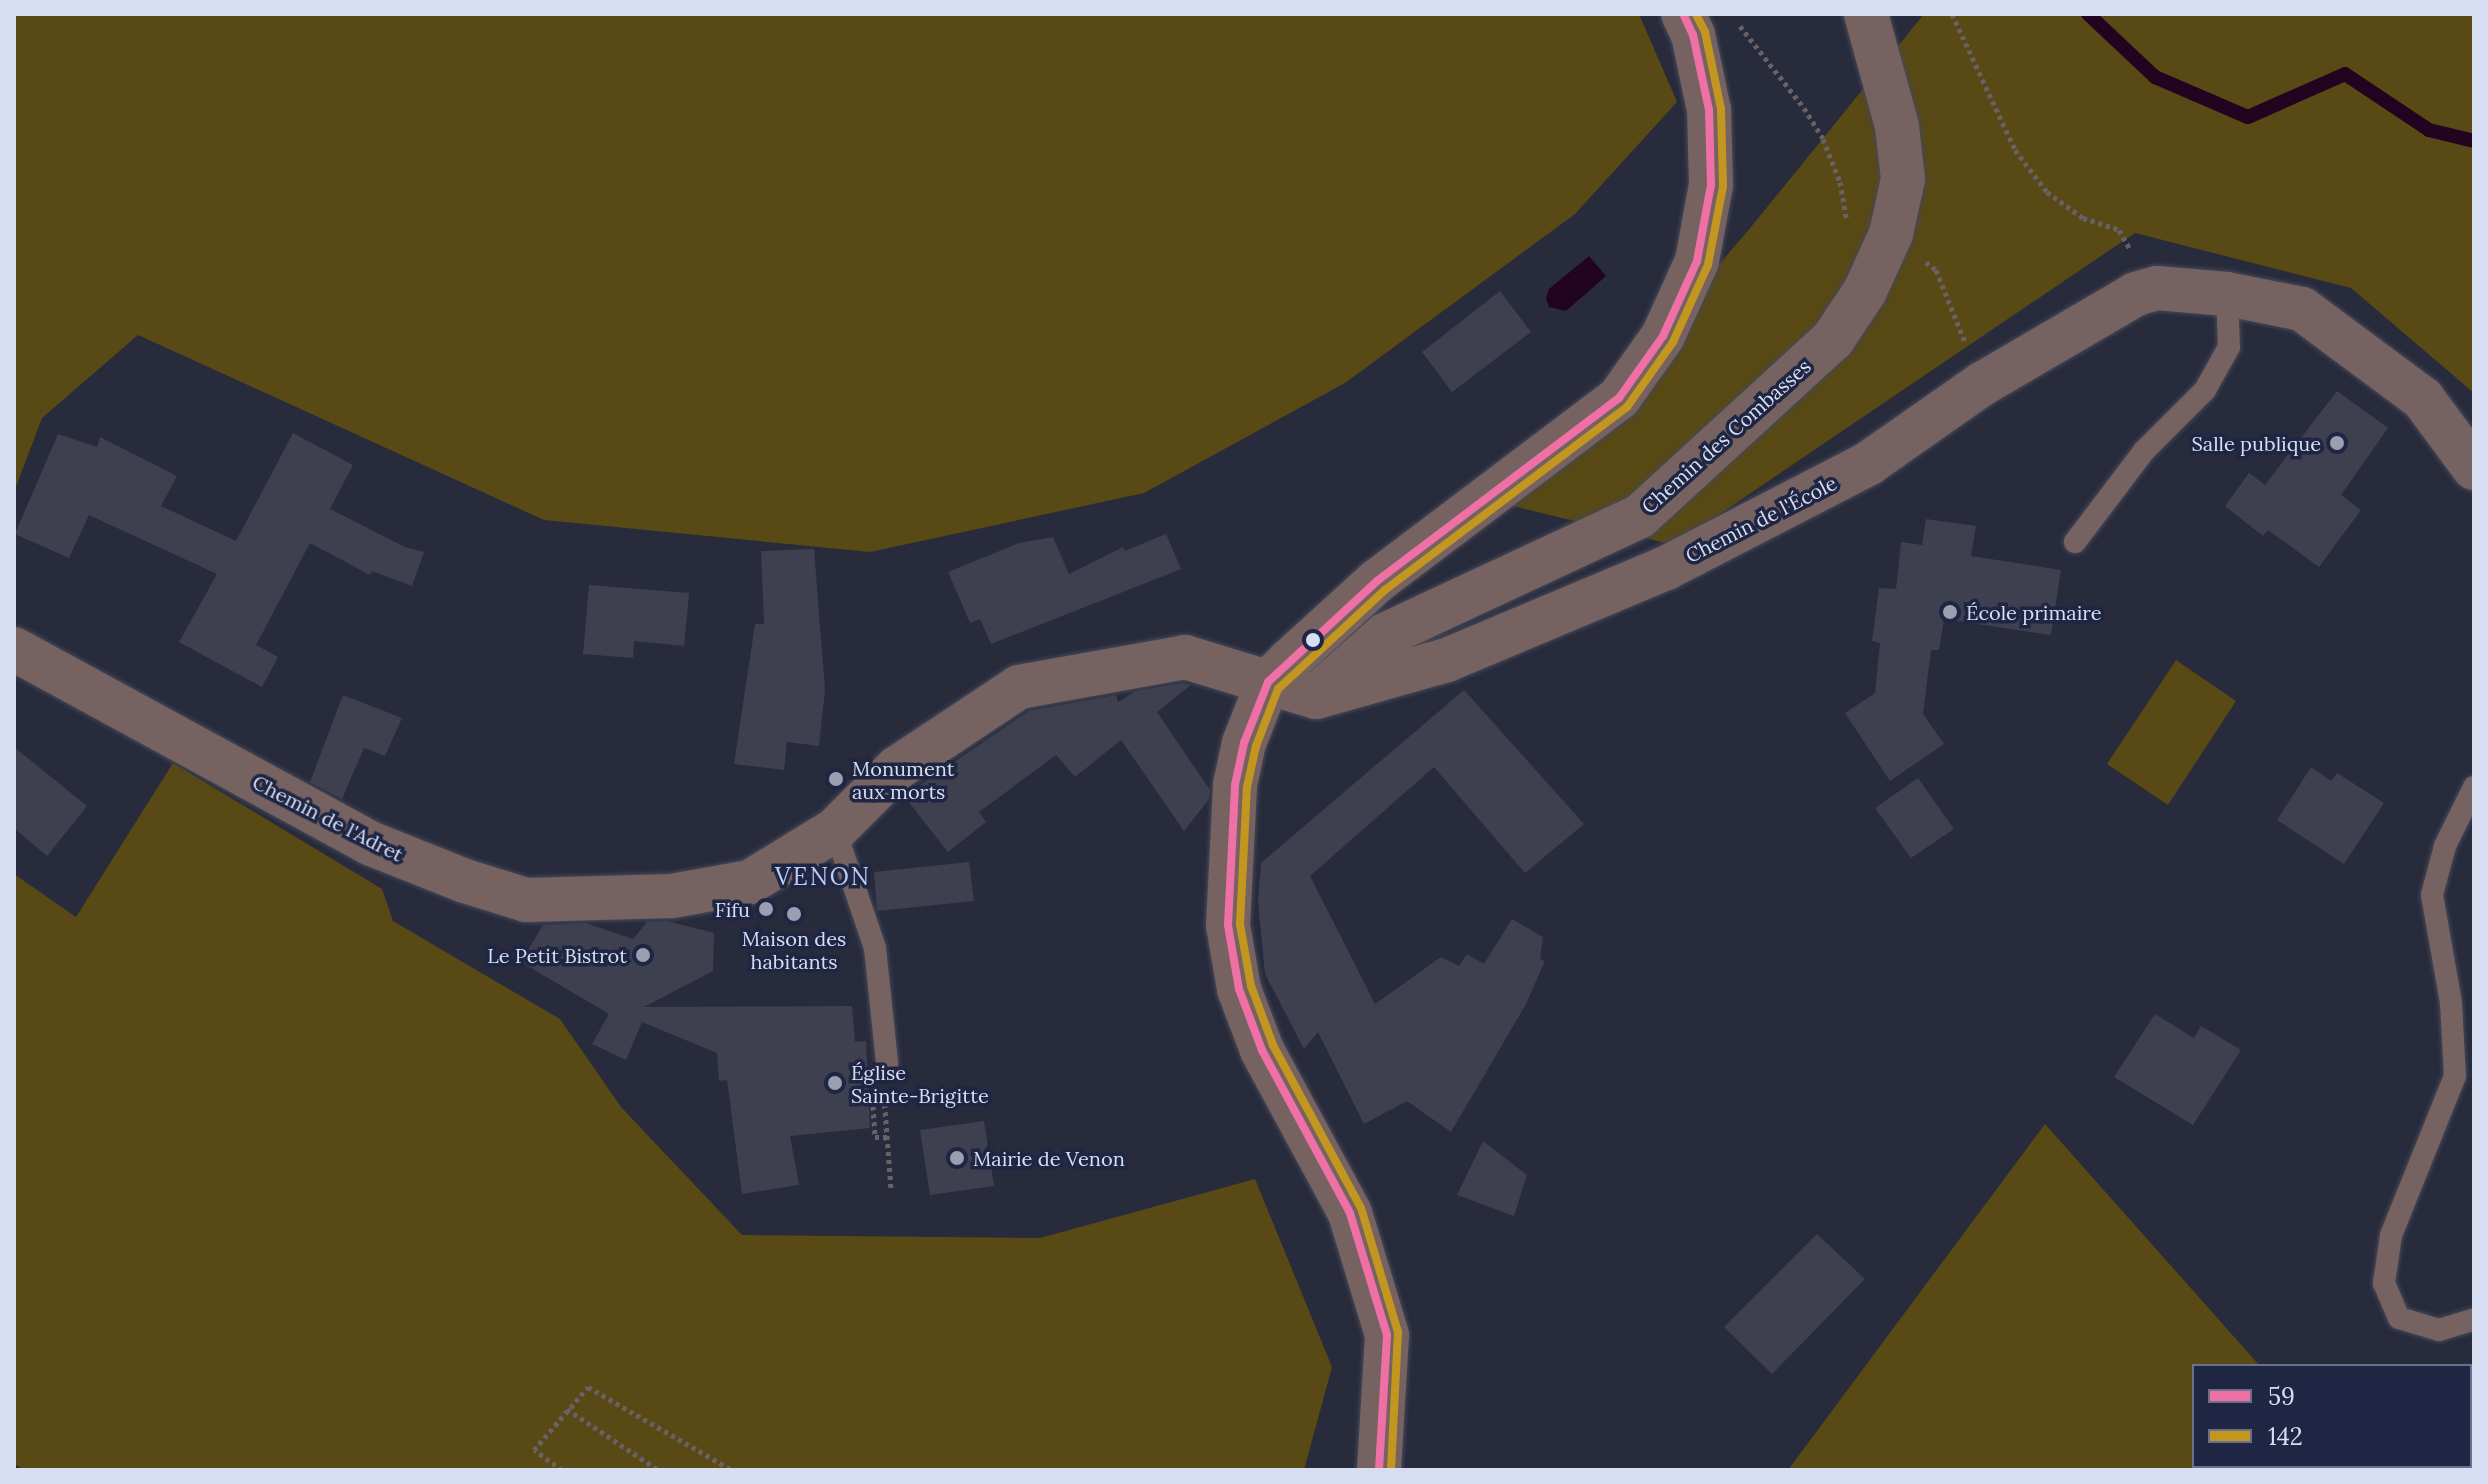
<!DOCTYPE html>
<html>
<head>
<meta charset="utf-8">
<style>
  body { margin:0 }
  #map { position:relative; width:2488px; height:1484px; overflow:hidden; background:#272b3c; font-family:Lora,serif }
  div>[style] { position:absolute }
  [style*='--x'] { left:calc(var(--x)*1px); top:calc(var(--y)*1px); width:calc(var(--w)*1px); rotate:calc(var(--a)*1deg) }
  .green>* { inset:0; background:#584915 }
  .water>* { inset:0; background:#220421 }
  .stream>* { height:14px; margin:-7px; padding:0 7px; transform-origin:7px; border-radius:7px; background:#220421 }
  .building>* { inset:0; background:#3f404f }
  .path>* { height:5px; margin-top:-2.5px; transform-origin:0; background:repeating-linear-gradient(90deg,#6a6166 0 4px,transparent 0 8px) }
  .roads { filter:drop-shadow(0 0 2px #454857) drop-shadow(0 0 2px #454857) }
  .service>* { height:22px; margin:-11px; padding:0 11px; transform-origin:11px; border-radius:11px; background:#766261 }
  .minor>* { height:44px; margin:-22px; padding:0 22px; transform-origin:22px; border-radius:22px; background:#766261 }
  .tertiary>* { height:44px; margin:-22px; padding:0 22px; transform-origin:22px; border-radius:22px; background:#766261 }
  .bus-1>* { height:8px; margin:-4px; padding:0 4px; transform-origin:4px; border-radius:4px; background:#ef70a4 }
  .bus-2>* { height:8px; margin:-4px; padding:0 4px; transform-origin:4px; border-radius:4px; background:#c3961f }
  .dots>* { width:22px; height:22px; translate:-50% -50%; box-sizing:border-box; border:4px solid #1f2644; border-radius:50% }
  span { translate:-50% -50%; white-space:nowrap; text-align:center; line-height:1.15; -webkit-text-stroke:7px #1f2644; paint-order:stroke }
  .street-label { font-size:20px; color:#d8def2 }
  .poi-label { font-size:20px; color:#d8def2 }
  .right { translate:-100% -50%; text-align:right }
  .left { translate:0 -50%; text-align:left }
  .quarter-label { font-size:24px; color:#c0ccf3; letter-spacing:2px }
  .frame { position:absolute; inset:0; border:16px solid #d8def2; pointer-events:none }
  .legend { position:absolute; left:2192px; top:1364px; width:280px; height:104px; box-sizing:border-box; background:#1f2644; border:2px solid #69708a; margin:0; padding:10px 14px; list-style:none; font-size:24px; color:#d8def2 }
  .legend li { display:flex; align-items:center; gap:16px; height:40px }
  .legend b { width:40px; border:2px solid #69708a }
</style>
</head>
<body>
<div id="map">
  <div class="green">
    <div style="clip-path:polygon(14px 14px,1639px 14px,1677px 102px,1575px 214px,1345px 383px,1144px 493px,870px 552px,544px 520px,138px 335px,42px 418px,14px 492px)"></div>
    <div style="clip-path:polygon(1924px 14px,2474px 14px,2474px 393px,2351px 288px,2135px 233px,1674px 545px,1513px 506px,1751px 227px)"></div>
    <div style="clip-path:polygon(2176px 660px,2236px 701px,2168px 805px,2107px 764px)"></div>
    <div style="clip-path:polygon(173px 763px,382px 889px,393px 921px,560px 1019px,621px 1107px,742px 1235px,1040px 1238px,1255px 1179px,1332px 1367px,1304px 1470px,25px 1470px,14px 1464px,14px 874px,76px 917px)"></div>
    <div style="clip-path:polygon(2045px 1124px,2260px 1366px,2194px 1366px,2194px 1466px,2348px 1466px,2352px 1470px,1788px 1470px)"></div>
  </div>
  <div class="water">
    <div style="clip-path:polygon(1589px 256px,1606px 276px,1566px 311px,1549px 307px,1546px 299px,1549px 289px)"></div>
  </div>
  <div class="stream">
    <div style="--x:2088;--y:14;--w:92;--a:43.2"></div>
    <div style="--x:2155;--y:77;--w:101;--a:23.3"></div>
    <div style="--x:2248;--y:117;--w:106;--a:-23.9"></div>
    <div style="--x:2345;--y:74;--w:101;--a:33.7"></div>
    <div style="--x:2429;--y:130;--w:46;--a:13.7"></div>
  </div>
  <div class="building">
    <div style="clip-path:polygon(1500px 291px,1531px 332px,1452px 392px,1422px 352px)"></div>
    <div style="clip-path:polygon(2337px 391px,2388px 428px,2341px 495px,2361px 510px,2319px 567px,2268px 530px,2263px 536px,2225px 506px,2249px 473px,2265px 485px)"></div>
    <div style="clip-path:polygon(293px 433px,353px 465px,330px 509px,405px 547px,424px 552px,412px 586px,372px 571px,370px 575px,310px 543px,256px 645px,278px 657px,262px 687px,179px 642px,217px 574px,89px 515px,69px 558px,15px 534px,58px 434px,97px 447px,100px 437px,177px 476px,161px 506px,236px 541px)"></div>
    <div style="clip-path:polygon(1926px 519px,1976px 526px,1971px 556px,2061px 570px,2051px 635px,1944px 619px,1939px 650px,1931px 650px,1923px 714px,1944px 744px,1890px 781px,1845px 713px,1875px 693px,1880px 643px,1872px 641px,1879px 588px,1896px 589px,1901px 542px,1922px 545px)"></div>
    <div style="clip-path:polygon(1166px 534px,1181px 569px,991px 644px,980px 619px,970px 623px,948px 572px,1019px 543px,1053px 537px,1069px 574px,1123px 547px,1125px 551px)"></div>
    <div style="clip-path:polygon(814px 549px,825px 690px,819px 746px,787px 742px,784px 770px,734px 764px,755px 624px,764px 624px,761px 551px)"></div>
    <div style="clip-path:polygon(589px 585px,689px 593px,684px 646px,634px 641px,633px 658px,583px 654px)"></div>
    <div style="clip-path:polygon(1183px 683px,1191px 685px,1157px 712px,1210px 790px,1209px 799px,1184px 831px,1121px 740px,1075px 777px,1056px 755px,979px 812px,986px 822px,948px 852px,904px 796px,1029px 711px,1116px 695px,1118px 702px,1136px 691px)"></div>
    <div style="clip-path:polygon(1464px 690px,1584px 824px,1525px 873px,1434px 767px,1310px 876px,1375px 1004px,1441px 957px,1459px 966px,1467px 954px,1484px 964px,1512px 919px,1543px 937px,1540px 959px,1545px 961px,1526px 1004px,1451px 1132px,1407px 1101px,1364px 1124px,1318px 1032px,1304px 1049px,1265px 974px,1258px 901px,1261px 863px)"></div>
    <div style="clip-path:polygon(343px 695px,402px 718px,385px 756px,364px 748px,342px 799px,310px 782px)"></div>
    <div style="clip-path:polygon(14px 747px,87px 806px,47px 856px,14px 828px)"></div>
    <div style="clip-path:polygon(2311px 767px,2331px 781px,2337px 773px,2384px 803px,2344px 864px,2277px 820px)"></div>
    <div style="clip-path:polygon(1918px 778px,1954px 829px,1911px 858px,1875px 808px)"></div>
    <div style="clip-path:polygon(969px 862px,974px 901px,877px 911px,874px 872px)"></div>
    <div style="clip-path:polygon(667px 921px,714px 933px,713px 971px,644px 1007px,852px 1006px,855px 1042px,866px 1041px,870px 1128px,790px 1136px,799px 1185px,742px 1194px,727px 1080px,719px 1081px,717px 1053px,642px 1022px,626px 1060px,592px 1044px,609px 1014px,521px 962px,543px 925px,586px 923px,633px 939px,647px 922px)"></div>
    <div style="clip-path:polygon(2155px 1014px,2194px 1038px,2201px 1026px,2241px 1050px,2193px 1125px,2114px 1077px)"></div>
    <div style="clip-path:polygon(984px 1121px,994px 1186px,930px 1195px,920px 1130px)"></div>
    <div style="clip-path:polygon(1483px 1141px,1527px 1175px,1514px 1216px,1457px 1195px)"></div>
    <div style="clip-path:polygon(1817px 1234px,1865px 1279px,1772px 1374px,1724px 1327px)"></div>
  </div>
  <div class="path">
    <div style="--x:1952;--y:14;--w:150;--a:65.1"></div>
    <div style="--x:2015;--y:150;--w:53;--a:52.7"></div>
    <div style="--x:2047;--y:192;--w:44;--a:35.8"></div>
    <div style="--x:2083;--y:218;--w:38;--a:18"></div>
    <div style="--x:2119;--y:230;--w:22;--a:60"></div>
    <div style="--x:1740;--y:26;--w:104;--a:52"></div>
    <div style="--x:1804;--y:108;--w:36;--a:58"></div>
    <div style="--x:1823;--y:139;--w:46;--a:68.4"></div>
    <div style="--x:1840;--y:182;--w:36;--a:80"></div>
    <div style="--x:1926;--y:262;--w:13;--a:39"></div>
    <div style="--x:1936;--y:270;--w:78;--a:68.1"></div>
    <div style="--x:872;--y:1090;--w:47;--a:86.3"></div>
    <div style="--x:875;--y:1137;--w:12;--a:0"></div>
    <div style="--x:884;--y:1096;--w:93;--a:85.7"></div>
    <div style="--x:567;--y:1409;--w:110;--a:33.8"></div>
    <div style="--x:562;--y:1470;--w:34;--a:-144"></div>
    <div style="--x:534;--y:1450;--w:83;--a:-49.4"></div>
    <div style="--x:588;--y:1387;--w:166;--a:30"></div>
  </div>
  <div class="roads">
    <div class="service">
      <div style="--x:2075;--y:542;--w:114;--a:-52.8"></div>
      <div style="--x:2144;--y:451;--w:86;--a:-45"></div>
      <div style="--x:2205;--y:390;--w:49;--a:-60.8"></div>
      <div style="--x:2229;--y:347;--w:53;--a:-92.2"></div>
      <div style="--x:2474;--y:787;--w:66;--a:116.2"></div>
      <div style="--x:2445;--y:846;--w:51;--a:104.9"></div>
      <div style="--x:2432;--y:895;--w:110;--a:80"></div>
      <div style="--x:2451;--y:1003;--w:73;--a:86.9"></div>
      <div style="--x:2455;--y:1076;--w:171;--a:111.9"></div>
      <div style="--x:2391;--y:1235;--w:49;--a:98.3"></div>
      <div style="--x:2384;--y:1283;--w:38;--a:67"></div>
      <div style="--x:2399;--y:1318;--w:42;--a:16.7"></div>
      <div style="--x:2439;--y:1330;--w:37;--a:-17"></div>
      <div style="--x:835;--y:830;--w:125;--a:71.3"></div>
      <div style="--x:875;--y:948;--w:116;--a:84"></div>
    </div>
    <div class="minor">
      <div style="--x:14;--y:649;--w:408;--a:28.6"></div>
      <div style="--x:372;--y:844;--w:100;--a:21.7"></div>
      <div style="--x:465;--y:881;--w:64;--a:17.3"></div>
      <div style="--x:526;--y:900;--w:146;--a:-1.6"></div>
      <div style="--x:672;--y:896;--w:79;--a:-10.2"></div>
      <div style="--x:750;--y:882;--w:100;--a:-31.5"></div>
      <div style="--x:835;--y:830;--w:88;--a:-45"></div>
      <div style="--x:897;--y:768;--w:146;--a:-33.6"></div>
      <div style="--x:1019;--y:687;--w:169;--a:-10.2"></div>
      <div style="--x:1185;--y:657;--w:137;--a:17"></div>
      <div style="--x:1316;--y:697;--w:136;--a:-15.8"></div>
      <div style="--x:1447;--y:660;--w:238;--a:-22.8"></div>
      <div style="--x:1666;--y:568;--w:229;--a:-27.3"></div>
      <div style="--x:1869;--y:463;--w:138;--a:-35"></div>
      <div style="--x:1982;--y:384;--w:178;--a:-30.3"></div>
      <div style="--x:2136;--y:294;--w:22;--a:-16"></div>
      <div style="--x:2157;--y:288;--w:70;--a:4.9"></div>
      <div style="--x:2227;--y:294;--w:76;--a:11.3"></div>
      <div style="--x:2302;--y:309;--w:151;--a:36.6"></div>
      <div style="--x:2423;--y:399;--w:86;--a:53.5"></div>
      <div style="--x:1322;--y:691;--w:84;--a:-41.6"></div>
      <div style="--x:1385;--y:635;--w:281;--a:-25"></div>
      <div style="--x:1640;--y:516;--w:262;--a:-42.5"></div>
      <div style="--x:1833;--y:339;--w:58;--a:-56.3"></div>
      <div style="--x:1865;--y:291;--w:63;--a:-65.5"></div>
      <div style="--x:1891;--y:234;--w:56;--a:-77.7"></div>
      <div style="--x:1903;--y:179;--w:53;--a:-96.5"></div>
      <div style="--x:1897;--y:126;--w:116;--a:-105.5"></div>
    </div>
    <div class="tertiary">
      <div style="--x:1379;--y:1470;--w:135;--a:-86.6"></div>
      <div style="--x:1387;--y:1335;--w:127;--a:-106.9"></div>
      <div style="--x:1350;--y:1213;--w:185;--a:-118.4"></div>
      <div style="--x:1262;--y:1050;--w:65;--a:-110.7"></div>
      <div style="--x:1239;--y:989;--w:65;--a:-99.8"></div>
      <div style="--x:1228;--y:925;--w:140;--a:-87.1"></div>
      <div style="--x:1235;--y:785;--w:43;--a:-77.9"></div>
      <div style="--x:1244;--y:743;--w:66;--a:-68.5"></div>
      <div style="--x:1268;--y:682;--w:30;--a:-45"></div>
      <div style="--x:1289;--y:661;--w:119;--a:-42.3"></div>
      <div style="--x:1377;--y:581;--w:303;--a:-37.1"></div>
      <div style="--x:1619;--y:398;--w:76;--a:-54.6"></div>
      <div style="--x:1663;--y:336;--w:82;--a:-65.6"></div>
      <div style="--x:1697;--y:261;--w:77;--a:-79.6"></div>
      <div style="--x:1711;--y:185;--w:75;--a:-91.5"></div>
      <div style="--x:1709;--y:110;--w:77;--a:-102"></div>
      <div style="--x:1693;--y:35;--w:23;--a:-115"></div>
    </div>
  </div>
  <div class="bus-1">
    <div style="--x:1379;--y:1470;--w:135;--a:-86.6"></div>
    <div style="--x:1387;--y:1335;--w:127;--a:-106.9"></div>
    <div style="--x:1350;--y:1213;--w:185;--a:-118.4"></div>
    <div style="--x:1262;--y:1050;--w:65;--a:-110.7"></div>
    <div style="--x:1239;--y:989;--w:65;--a:-99.8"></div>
    <div style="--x:1228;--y:925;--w:140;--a:-87.1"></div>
    <div style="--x:1235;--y:785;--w:43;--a:-77.9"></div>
    <div style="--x:1244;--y:743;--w:66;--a:-68.5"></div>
    <div style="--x:1268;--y:682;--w:149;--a:-42.8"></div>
    <div style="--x:1377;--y:581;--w:303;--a:-37.1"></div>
    <div style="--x:1619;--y:398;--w:76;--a:-54.6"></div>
    <div style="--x:1663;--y:336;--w:82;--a:-65.6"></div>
    <div style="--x:1697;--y:261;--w:77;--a:-79.6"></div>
    <div style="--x:1711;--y:185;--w:75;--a:-91.5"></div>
    <div style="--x:1709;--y:110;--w:77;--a:-102"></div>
    <div style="--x:1693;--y:35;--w:23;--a:-115"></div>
  </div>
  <div class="bus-2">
    <div style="--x:1391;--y:1470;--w:138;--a:-87.1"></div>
    <div style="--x:1398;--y:1332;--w:129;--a:-106.6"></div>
    <div style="--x:1361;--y:1208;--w:185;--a:-118.4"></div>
    <div style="--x:1273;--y:1045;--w:63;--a:-110.4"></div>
    <div style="--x:1251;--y:986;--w:63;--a:-100.1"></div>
    <div style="--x:1240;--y:924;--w:137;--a:-87.1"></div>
    <div style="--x:1247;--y:787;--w:42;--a:-77.6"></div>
    <div style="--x:1256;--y:746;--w:61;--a:-68.9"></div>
    <div style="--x:1278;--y:689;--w:146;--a:-42.8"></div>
    <div style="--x:1385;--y:590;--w:303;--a:-37.1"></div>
    <div style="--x:1627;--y:407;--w:80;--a:-54.7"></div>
    <div style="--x:1673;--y:342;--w:85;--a:-65.6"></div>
    <div style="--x:1708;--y:265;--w:80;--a:-79.2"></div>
    <div style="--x:1723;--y:186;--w:77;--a:-91.5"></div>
    <div style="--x:1721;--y:109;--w:79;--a:-101.7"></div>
    <div style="--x:1705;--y:32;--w:20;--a:-117"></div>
  </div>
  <div class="dots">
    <div style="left:2337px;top:443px;background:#9a9fb2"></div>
    <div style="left:1950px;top:612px;background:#9a9fb2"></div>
    <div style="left:1313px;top:640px;background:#d8def2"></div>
    <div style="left:836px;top:779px;background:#9a9fb2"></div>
    <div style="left:766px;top:909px;background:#9a9fb2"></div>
    <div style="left:794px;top:914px;background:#9a9fb2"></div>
    <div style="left:643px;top:955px;background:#9a9fb2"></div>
    <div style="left:835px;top:1083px;background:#9a9fb2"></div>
    <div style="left:957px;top:1158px;background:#9a9fb2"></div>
  </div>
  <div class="street-label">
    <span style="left:1726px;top:436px;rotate:-42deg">Chemin des Combasses</span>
    <span style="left:1761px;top:519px;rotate:-27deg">Chemin de l'École</span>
    <span style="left:328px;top:818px;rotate:27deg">Chemin de l'Adret</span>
  </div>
  <div class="poi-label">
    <span class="right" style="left:2321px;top:443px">Salle publique</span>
    <span class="left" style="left:1966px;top:612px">École primaire</span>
    <span class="left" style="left:852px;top:780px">Monument<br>aux morts</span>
    <span class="right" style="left:750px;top:909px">Fifu</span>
    <span style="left:794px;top:950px">Maison des<br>habitants</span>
    <span class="right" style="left:627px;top:955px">Le Petit Bistrot</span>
    <span class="left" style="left:851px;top:1084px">Église<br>Sainte-Brigitte</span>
    <span class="left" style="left:973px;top:1158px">Mairie de Venon</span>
  </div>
  <div class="quarter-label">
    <span style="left:823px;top:877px">VENON</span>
  </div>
  <div class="frame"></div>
  <ul class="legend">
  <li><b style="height:10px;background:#ef70a4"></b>59</li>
  <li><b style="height:10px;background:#c3961f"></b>142</li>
  </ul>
</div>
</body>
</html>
